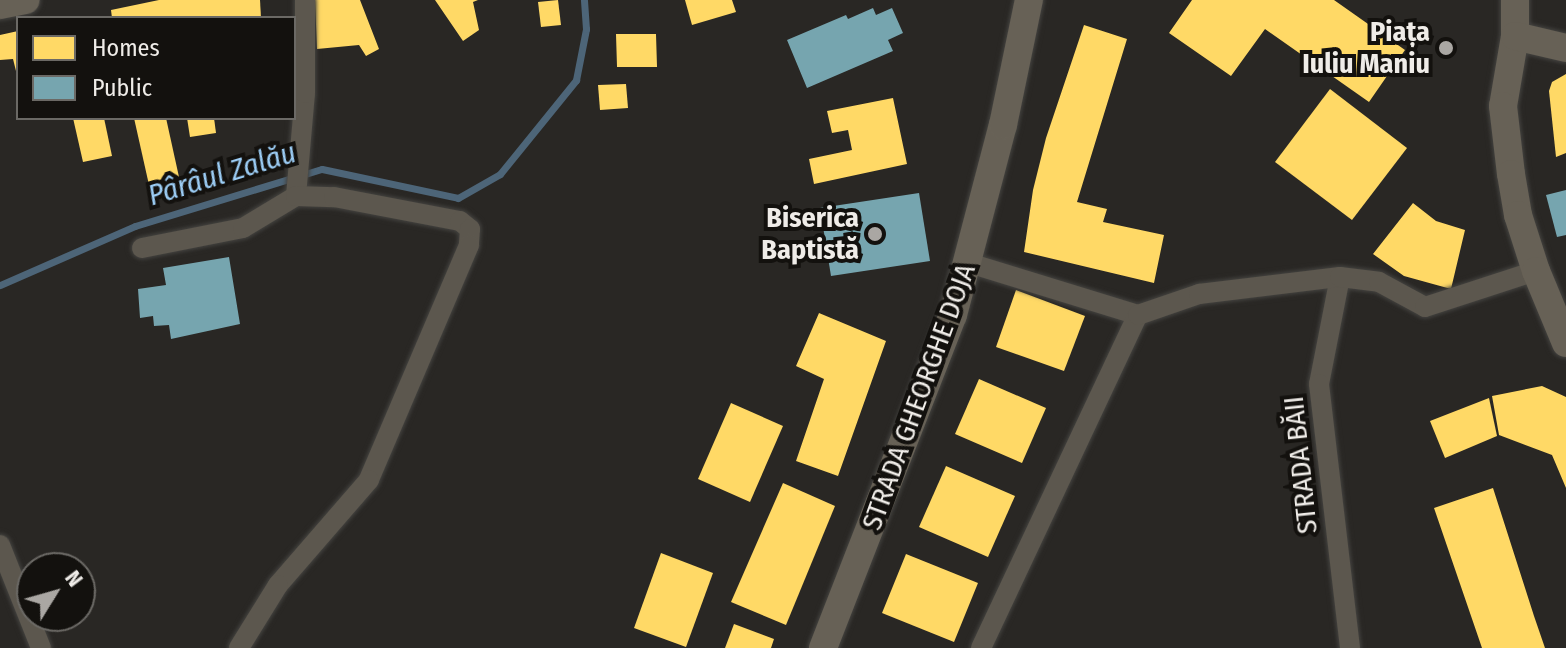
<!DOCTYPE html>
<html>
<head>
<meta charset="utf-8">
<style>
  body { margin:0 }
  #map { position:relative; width:1566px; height:648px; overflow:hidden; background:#292724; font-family:"Fira Sans Condensed",sans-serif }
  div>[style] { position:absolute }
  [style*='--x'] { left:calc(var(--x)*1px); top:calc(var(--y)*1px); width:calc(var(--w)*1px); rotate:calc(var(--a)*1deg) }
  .homes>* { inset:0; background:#ffd966 }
  .public>* { inset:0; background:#76a5af }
  .stream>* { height:7px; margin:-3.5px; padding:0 3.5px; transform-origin:3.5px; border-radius:3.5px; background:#4d6578 }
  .roads { filter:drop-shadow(0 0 2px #444340) drop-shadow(0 0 2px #444340) }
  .street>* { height:20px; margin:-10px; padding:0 10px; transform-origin:10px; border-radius:10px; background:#5c574e }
  .secondary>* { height:28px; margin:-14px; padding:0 14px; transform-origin:14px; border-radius:14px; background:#676156 }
  .dots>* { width:22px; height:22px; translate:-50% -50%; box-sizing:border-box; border:4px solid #13110e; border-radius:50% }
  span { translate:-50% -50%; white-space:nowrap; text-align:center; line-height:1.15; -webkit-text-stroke:8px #13110e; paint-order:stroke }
  .poi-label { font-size:28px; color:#efece8; font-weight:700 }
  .right { translate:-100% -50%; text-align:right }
  .street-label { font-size:28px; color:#efece8 }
  .water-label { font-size:30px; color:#9ccdf5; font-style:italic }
  .legend { position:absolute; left:16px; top:16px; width:280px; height:104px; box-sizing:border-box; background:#13110e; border:2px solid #6b6965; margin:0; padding:10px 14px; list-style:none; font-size:24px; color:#efece8 }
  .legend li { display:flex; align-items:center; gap:16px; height:40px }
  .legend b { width:40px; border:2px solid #6b6965 }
  .north { position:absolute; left:16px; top:552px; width:80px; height:80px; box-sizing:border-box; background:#13110e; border:2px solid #6b6965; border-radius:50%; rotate:53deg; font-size:22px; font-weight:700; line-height:32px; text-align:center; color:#efece8 }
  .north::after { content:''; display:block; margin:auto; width:28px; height:36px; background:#aaa7a3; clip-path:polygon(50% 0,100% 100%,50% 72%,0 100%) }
</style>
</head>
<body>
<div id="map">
  <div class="homes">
    <div style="clip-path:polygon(159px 0,260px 0,261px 18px,112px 18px,111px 10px)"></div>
    <div style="clip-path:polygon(315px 0,360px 0,379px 49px,366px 56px,359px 45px,317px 49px)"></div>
    <div style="clip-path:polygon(435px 0,478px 0,473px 2px,479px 30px,463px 41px)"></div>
    <div style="clip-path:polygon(558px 0,561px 25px,541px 27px,538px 2px)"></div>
    <div style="clip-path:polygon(685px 0,732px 0,736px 12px,692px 25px)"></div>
    <div style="clip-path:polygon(1192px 0,1334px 0,1405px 50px,1369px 102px,1265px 29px,1231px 76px,1169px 33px)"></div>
    <div style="clip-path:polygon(1084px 25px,1127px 39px,1077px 202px,1107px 209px,1103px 222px,1164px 235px,1154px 283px,1024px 252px,1033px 190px,1046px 138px)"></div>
    <div style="clip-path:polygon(18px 31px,18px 75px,17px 75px,13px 59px,0 60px,0 35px)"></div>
    <div style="clip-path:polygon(616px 34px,656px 34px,657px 67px,617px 67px)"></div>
    <div style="clip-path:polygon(1566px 74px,1566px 153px,1556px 157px,1549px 91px,1552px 82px)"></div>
    <div style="clip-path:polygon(626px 84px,628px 108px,600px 110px,598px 85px)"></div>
    <div style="clip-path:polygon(1330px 89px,1407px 148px,1352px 220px,1275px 162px)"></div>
    <div style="clip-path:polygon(893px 98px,907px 164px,814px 184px,809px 159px,852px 150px,848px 130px,832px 133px,827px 111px)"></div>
    <div style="clip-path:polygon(73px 118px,104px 118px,112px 156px,83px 162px)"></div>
    <div style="clip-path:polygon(134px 118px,166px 118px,179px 177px,149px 185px)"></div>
    <div style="clip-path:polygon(187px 118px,214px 118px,216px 133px,190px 137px)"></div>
    <div style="clip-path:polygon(1413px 203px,1436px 221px,1465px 230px,1451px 289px,1404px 276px,1373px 254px)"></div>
    <div style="clip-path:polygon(1016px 290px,1085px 316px,1064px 371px,996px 347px)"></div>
    <div style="clip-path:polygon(819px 313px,886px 341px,838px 476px,796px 461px,824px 379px,796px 366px)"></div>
    <div style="clip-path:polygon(979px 379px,1046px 408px,1022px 463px,955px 434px)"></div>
    <div style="clip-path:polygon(1542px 386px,1566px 397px,1566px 488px,1552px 455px,1499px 435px,1492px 396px)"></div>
    <div style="clip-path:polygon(1489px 398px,1497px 436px,1445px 458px,1430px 421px)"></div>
    <div style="clip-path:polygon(731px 403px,783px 426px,750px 502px,698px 479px)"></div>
    <div style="clip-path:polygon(946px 466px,1015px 496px,988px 557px,919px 527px)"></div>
    <div style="clip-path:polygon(783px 483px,835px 506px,786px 625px,731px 602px)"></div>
    <div style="clip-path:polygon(1493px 488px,1534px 616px,1545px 648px,1482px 648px,1434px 508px)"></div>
    <div style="clip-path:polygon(661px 553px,713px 573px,686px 647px,634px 628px)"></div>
    <div style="clip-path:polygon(906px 554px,978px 583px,954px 642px,882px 613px)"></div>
    <div style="clip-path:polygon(734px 624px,774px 639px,771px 648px,725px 648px)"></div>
  </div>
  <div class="public">
    <div style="clip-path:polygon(873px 8px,876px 15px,892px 8px,903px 33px,888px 40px,893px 51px,807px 88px,787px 40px,846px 15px,848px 19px)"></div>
    <div style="clip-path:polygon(1566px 190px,1566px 235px,1557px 237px,1546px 195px)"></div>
    <div style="clip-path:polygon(919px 193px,930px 261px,831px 276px,820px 208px)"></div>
    <div style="clip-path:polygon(229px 257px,240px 324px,171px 339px,169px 325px,154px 326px,153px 316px,140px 318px,138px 289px,166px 285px,163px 268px)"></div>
  </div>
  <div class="stream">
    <div style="--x:0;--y:285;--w:147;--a:-23.6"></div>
    <div style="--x:135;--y:226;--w:195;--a:-17"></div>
    <div style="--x:322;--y:169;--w:139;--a:12"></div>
    <div style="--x:458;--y:198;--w:48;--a:-29.7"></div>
    <div style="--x:500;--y:174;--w:121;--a:-51"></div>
    <div style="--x:576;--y:80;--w:52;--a:-78.9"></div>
    <div style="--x:586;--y:29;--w:29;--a:-94"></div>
  </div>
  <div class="roads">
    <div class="street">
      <div style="--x:296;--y:196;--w:103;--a:-85"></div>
      <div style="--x:305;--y:93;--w:93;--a:-90"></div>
      <div style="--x:142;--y:248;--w:103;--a:-11.2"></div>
      <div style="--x:243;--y:228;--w:62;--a:-31.1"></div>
      <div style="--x:296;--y:196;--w:38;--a:2"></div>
      <div style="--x:334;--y:197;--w:128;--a:10.8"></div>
      <div style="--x:460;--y:221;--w:13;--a:39"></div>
      <div style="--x:470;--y:229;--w:16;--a:94"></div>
      <div style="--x:469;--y:245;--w:255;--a:113.1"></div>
      <div style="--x:369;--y:480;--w:139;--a:130.9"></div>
      <div style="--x:278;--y:585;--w:74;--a:121.8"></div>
      <div style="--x:969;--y:263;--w:177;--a:17.1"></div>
      <div style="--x:1340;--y:277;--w:109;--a:101.1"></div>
      <div style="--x:1319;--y:384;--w:266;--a:83.3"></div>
      <div style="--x:0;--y:545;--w:111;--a:68.3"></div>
      <div style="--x:981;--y:648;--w:368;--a:-64.8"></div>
      <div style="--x:1138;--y:315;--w:65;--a:-19"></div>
      <div style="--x:1199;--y:294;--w:142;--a:-6.9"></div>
      <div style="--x:1340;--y:277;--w:39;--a:7"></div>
      <div style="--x:1379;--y:282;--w:52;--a:28.5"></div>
      <div style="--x:1425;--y:307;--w:117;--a:-18"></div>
    </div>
    <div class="secondary">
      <div style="--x:1515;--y:0;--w:36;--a:90"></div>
      <div style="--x:1515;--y:36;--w:71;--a:99.7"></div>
      <div style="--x:1503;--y:106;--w:68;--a:83.3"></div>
      <div style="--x:1511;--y:174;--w:42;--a:80.3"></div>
      <div style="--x:1518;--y:215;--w:59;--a:72.2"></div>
      <div style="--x:1536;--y:271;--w:78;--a:67.4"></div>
      <div style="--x:0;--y:5;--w:26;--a:-11"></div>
      <div style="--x:1515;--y:36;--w:52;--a:13.2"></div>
      <div style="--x:823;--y:648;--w:357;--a:-68.7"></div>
      <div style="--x:953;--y:315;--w:196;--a:-75.3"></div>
      <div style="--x:1003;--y:125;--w:128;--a:-78.3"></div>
    </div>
  </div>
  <div class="dots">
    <div style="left:1446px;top:48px;background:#aaa7a3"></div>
    <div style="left:875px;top:234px;background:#aaa7a3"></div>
  </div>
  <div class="poi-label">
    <span class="right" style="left:1430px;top:48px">Piața<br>Iuliu Maniu</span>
    <span class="right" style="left:859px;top:234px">Biserica<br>Baptistă</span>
  </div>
  <div class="street-label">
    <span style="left:919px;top:397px;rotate:-70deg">STRADA GHEORGHE DOJA</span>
    <span style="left:1301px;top:465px;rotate:-96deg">STRADA BĂII</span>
  </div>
  <div class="water-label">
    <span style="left:222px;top:174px;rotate:-17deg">Pârâul Zalău</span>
  </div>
  <ul class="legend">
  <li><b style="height:22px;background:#ffd966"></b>Homes</li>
  <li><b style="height:22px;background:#76a5af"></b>Public</li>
  </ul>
  <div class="north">N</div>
</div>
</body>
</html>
